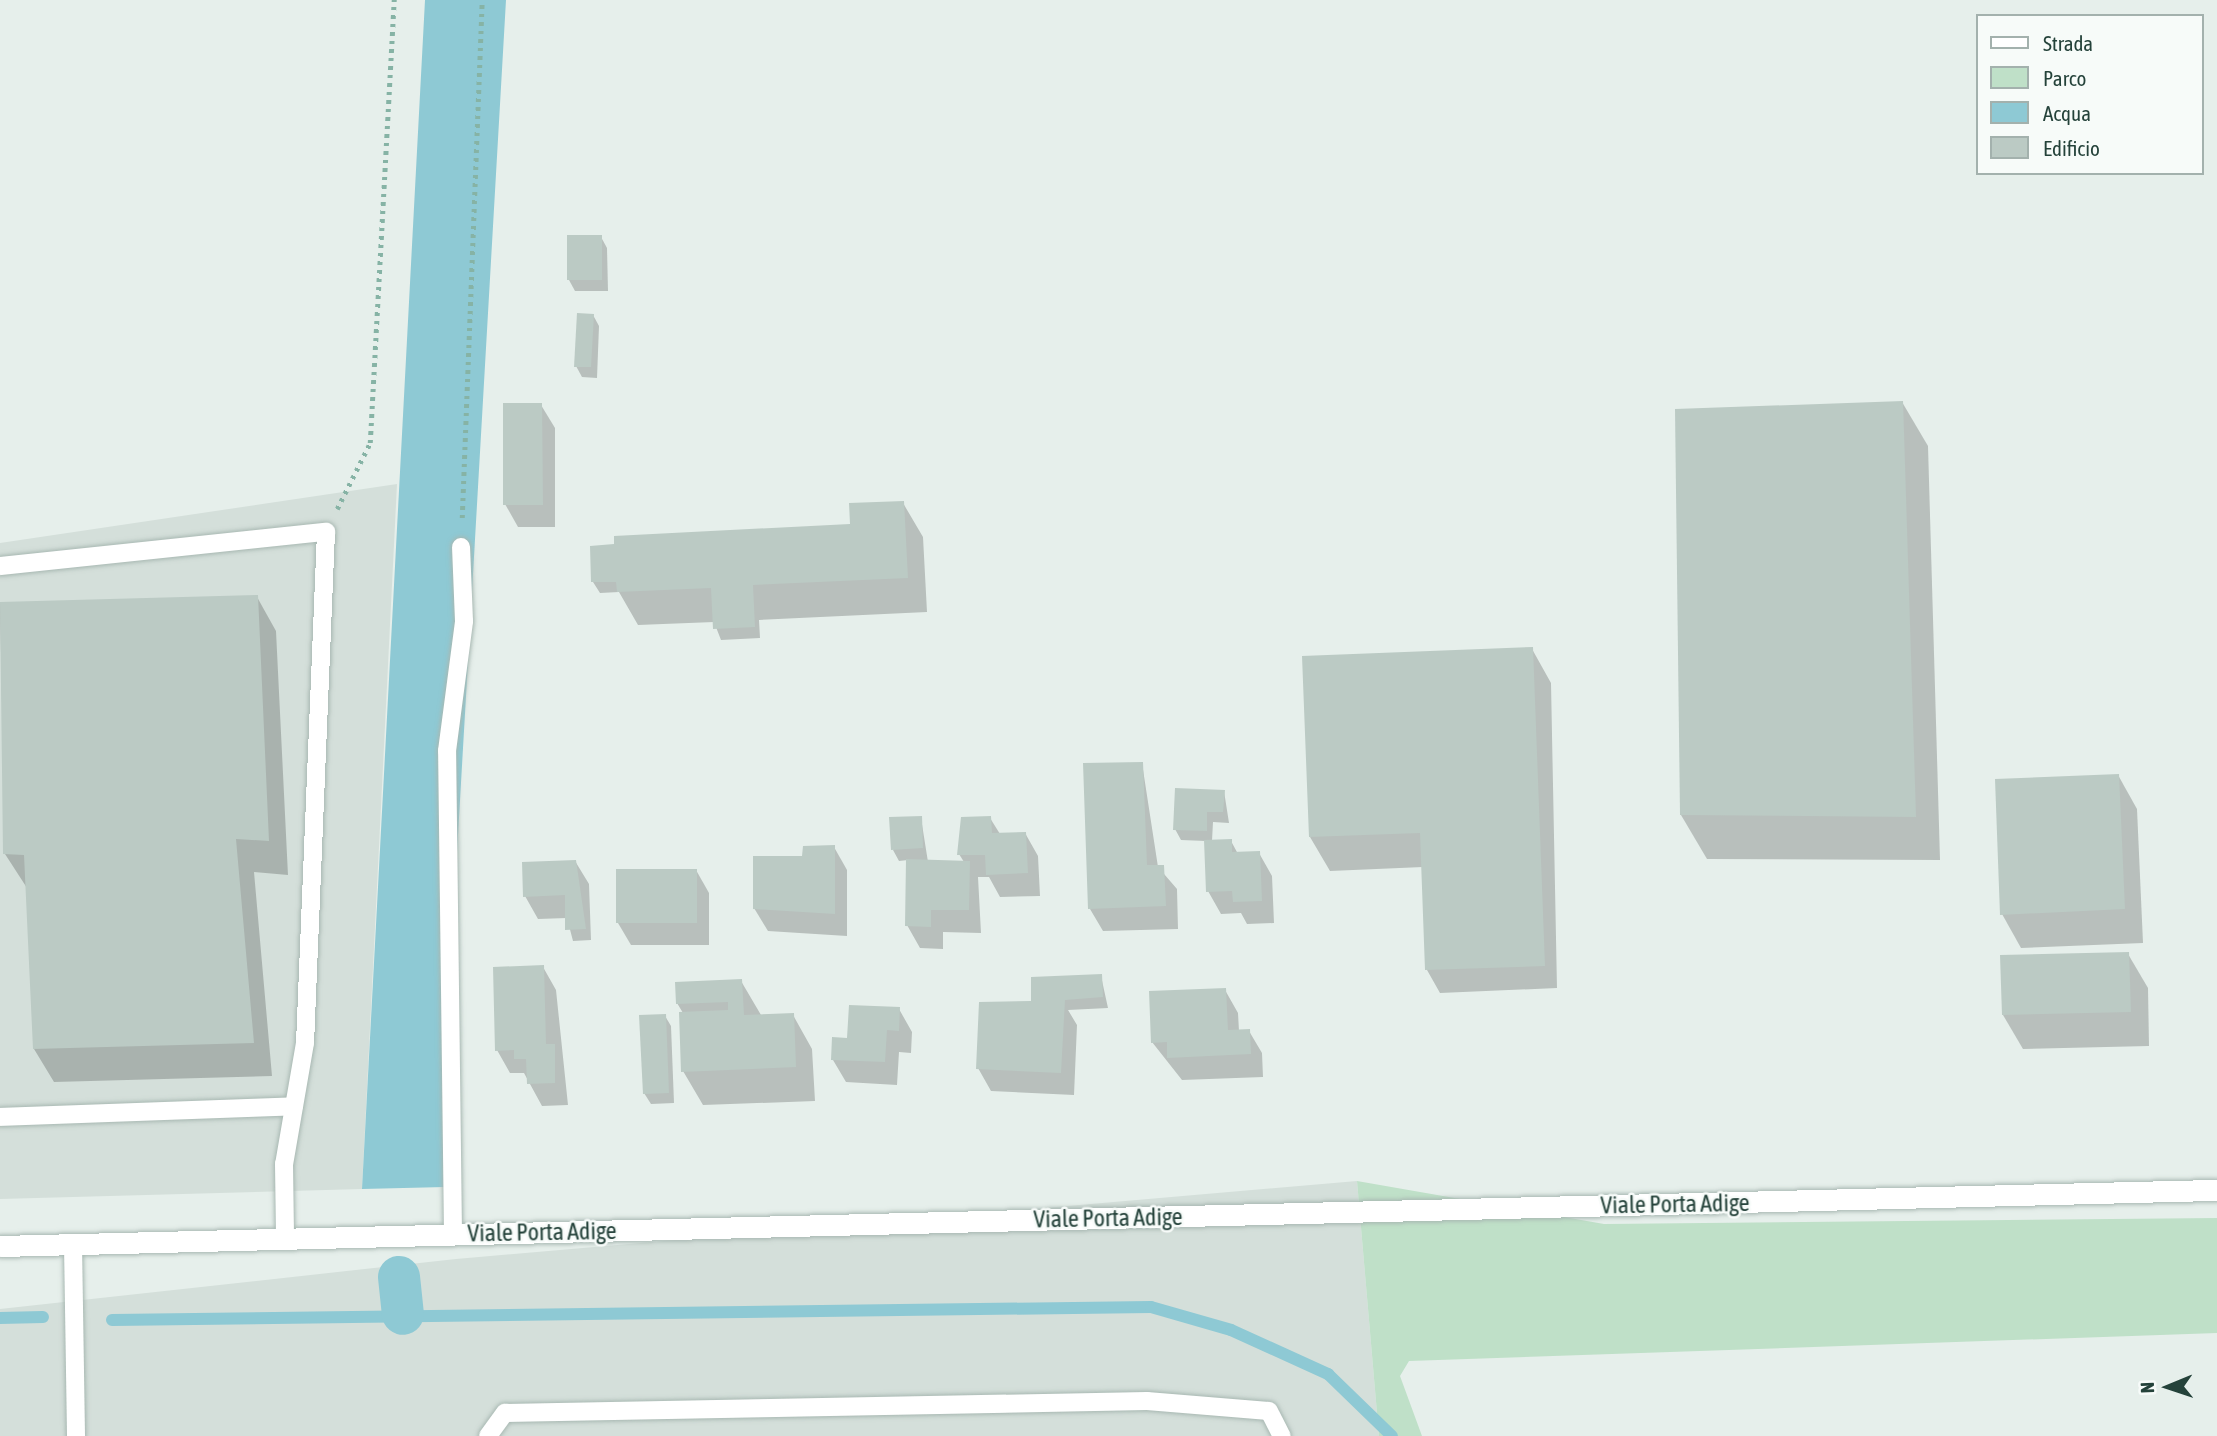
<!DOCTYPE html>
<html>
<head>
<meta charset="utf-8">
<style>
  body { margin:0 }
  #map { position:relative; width:2217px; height:1436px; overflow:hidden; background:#e6efeb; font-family:"Asap Condensed",sans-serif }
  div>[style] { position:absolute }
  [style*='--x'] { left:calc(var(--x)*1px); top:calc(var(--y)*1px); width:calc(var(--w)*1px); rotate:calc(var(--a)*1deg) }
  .built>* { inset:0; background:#d4dfda }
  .green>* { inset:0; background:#bfe0c8 }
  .water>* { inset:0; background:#8ec9d4 }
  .shadow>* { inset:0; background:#0003 }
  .stream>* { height:12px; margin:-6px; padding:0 6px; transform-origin:6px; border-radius:6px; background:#8ec9d4 }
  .canal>* { height:42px; margin:-21px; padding:0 21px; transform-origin:21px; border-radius:21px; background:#8ec9d4 }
  .building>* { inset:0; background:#bbcac4 }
  .path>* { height:4.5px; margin-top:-2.25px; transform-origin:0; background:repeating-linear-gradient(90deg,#86b3a5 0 3.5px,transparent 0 8.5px) }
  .roads { filter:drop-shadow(0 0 2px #a8b8b2) drop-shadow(0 0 2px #a8b8b2) }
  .service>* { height:18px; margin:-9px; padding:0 9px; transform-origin:9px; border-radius:9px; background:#fff }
  .secondary>* { height:21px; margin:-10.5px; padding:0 10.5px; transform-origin:10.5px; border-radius:10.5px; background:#fff }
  span { translate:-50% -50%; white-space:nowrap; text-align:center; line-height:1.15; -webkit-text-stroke:5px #f7fbf9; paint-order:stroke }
  .street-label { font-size:24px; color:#24423a }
  .legend { position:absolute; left:1976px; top:14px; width:228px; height:161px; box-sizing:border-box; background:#f7fbf9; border:2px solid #a3b1ad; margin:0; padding:9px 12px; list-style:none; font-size:21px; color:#24423a }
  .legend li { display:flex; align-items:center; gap:14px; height:35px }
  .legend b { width:35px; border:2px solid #a3b1ad }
  .north { position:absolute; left:2133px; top:1352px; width:70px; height:70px; -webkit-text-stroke:5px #f7fbf9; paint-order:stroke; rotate:268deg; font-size:19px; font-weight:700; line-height:28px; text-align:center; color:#24423a }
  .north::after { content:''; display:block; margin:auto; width:24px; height:32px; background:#24423a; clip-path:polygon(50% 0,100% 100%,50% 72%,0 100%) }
</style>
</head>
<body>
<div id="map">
  <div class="built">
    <div style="clip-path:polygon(397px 484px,362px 1189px,0 1199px,0 543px)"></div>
    <div style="clip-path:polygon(1357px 1181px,1379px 1436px,0 1436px,0 1309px,456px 1259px)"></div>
  </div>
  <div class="green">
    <div style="clip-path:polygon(1357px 1181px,1604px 1224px,2217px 1218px,2217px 1333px,1409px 1361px,1400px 1376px,1422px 1436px,1379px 1436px)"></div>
  </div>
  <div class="water">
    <div style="clip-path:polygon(425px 0,506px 0,446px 1044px,445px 1187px,362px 1189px)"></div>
  </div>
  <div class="shadow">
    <div style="clip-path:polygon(601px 237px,607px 248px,608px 291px,575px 291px,569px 280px)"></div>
    <div style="clip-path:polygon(593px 315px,599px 326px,597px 378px,582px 377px,576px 366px)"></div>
    <div style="clip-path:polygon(1902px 402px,1928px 446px,1940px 860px,1707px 859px,1681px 815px)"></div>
    <div style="clip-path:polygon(541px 405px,555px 428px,555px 527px,518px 527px,505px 504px)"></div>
    <div style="clip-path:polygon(903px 503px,923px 537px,927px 612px,759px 620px,760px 638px,721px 640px,714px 622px,638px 625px,619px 592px,600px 593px,593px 582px,851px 526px)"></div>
    <div style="clip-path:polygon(257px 597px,276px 631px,288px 875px,254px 872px,272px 1076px,54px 1082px,34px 1049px,27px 888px,5px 854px,0 604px)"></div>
    <div style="clip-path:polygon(1532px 649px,1551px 683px,1557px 988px,1440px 993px,1427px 970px,1423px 867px,1330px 871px,1310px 837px)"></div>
    <div style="clip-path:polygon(1142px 763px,1158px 867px,1177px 889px,1178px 929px,1103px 931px,1090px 909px)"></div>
    <div style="clip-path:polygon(2118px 775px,2137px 809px,2143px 943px,2021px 948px,2002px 914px)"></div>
    <div style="clip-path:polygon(1224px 791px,1229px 823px,1213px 822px,1212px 841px,1231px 841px,1238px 854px,1259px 853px,1272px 876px,1274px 923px,1247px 924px,1241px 913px,1221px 914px,1208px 891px,1206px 841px,1181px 840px,1175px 829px)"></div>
    <div style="clip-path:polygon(921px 818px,928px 862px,964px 862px,959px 854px,990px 818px,1000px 834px,1025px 833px,1038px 856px,1040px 896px,1000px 897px,989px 877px,978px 877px,981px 933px,943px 932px,943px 949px,920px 948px,907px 925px,908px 860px,899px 861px,893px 850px)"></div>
    <div style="clip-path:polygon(834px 847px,847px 870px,847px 936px,768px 931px,754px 908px,804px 858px)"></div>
    <div style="clip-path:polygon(575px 861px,589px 884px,591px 940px,573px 941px,567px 918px,538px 919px,525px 896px)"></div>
    <div style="clip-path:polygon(696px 870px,709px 893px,709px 945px,631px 945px,618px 923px)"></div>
    <div style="clip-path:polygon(2128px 954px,2148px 988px,2149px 1046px,2023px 1049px,2003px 1015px)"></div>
    <div style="clip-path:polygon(543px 967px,556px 990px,568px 1105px,542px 1106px,524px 1073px,510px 1073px,497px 1050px)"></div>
    <div style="clip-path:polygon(1101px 976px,1108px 1008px,1068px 1010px,1077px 1025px,1074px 1095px,991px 1091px,978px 1068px,1032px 1003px)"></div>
    <div style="clip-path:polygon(741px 981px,761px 1015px,793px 1015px,812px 1049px,815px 1101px,703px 1105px,683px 1071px,683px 1013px,677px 1003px)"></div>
    <div style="clip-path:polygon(1225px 990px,1238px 1013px,1239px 1031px,1249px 1031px,1262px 1053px,1263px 1077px,1182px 1080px,1152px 1042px)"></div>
    <div style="clip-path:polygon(899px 1009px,912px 1032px,911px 1053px,899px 1052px,897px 1085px,846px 1082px,833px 1060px)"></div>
    <div style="clip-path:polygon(665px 1016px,671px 1026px,674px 1103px,651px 1104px,644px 1093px)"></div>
  </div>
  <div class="stream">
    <div style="--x:0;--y:1318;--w:43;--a:-1.3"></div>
    <div style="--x:112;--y:1320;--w:1039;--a:-0.72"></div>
    <div style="--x:1151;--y:1307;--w:83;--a:16"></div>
    <div style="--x:1231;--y:1330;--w:107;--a:24.4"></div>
    <div style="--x:1328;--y:1374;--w:89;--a:44.1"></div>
  </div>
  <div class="canal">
    <div style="--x:399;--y:1277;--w:37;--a:84"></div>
  </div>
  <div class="building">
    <div style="clip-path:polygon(567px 235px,602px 235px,602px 280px,567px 280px)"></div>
    <div style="clip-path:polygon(577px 313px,594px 314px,591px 367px,574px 367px)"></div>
    <div style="clip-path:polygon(1903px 401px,1916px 817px,1680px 815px,1675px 409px)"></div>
    <div style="clip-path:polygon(503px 403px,542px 403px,543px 505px,503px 505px)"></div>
    <div style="clip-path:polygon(904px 501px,908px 578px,753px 585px,755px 627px,713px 629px,711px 588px,617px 592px,616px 582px,591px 582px,590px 546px,614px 544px,614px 536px,850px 524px,849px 503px)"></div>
    <div style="clip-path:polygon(258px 595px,269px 841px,236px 839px,254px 1043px,33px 1049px,24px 855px,3px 854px,0 602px)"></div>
    <div style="clip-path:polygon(1533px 647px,1545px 966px,1425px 970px,1420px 833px,1309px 837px,1302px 656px)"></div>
    <div style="clip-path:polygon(1143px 762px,1147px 865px,1164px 865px,1166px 906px,1088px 909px,1083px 763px)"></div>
    <div style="clip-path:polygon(2119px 774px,2125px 909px,2000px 915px,1995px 779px)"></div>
    <div style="clip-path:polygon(1175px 788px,1225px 790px,1223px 812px,1207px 812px,1207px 831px,1173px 830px)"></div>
    <div style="clip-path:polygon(922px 816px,923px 848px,891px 850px,889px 817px)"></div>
    <div style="clip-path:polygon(991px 816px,992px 833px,1026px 832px,1028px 873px,986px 875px,985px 855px,957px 855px,961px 817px)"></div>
    <div style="clip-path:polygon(1232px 839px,1232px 852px,1260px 851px,1262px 901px,1233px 902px,1232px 891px,1206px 892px,1204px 840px)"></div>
    <div style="clip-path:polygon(835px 845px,835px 914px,753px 909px,753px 856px,802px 856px,803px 846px)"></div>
    <div style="clip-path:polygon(906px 859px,970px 861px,969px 910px,931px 910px,931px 927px,905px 926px)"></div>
    <div style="clip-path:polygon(576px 860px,586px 929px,565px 930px,565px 895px,523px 897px,522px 862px)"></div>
    <div style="clip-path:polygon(616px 869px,697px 869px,697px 923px,616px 923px)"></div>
    <div style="clip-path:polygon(2129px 952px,2131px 1012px,2002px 1015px,2000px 955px)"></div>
    <div style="clip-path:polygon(544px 965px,546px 1044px,555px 1044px,555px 1083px,527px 1084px,526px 1059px,514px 1059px,514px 1050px,495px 1051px,493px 967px)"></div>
    <div style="clip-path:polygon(1102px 974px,1103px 997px,1065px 1000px,1061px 1073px,976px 1069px,979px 1002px,1031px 1001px,1031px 977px)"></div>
    <div style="clip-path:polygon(742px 979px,744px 1015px,794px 1013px,796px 1067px,681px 1072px,679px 1012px,728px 1010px,728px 1002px,676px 1004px,675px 982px)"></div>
    <div style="clip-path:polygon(1226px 988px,1228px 1030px,1250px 1029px,1251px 1054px,1167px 1058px,1167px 1042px,1151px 1043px,1149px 991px)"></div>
    <div style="clip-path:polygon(849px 1005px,900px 1007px,899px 1031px,887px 1030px,885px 1062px,831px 1060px,832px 1037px,847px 1038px)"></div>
    <div style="clip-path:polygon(666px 1014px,669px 1093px,643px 1094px,639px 1015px)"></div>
  </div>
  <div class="path">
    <div style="--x:337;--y:509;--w:74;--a:-63.4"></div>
    <div style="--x:370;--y:443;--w:444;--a:-86.9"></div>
    <div style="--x:462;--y:518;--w:518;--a:-87.79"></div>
  </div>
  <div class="roads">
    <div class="service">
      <div style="--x:0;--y:566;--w:328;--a:-6"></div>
      <div style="--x:326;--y:532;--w:511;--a:92.35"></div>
      <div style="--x:305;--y:1043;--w:123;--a:99.8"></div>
      <div style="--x:284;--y:1164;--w:74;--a:89.2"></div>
      <div style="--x:0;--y:1117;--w:294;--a:-2.1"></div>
      <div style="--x:453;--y:1234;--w:483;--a:-90.7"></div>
      <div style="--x:447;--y:751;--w:131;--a:-82.5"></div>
      <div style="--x:464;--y:621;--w:74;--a:-92.3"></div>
      <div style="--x:73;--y:1244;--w:192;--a:89.1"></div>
      <div style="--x:488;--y:1436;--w:29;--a:-54"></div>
      <div style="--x:505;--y:1413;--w:642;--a:-1.07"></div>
      <div style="--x:1147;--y:1401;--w:122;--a:4.7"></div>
      <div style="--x:1269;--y:1411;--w:28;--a:63"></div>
    </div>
    <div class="secondary">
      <div style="--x:0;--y:1246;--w:2218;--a:-1.45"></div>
    </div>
  </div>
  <div class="street-label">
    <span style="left:1675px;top:1204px;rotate:-1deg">Viale Porta Adige</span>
    <span style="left:1108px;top:1218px;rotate:-1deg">Viale Porta Adige</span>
    <span style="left:542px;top:1232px;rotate:-1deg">Viale Porta Adige</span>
  </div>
  <ul class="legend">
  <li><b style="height:9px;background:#fff"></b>Strada</li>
  <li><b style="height:19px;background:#bfe0c8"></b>Parco</li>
  <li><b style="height:19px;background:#8ec9d4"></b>Acqua</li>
  <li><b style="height:19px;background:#bbcac4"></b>Edificio</li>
  </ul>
  <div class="north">N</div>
</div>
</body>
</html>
